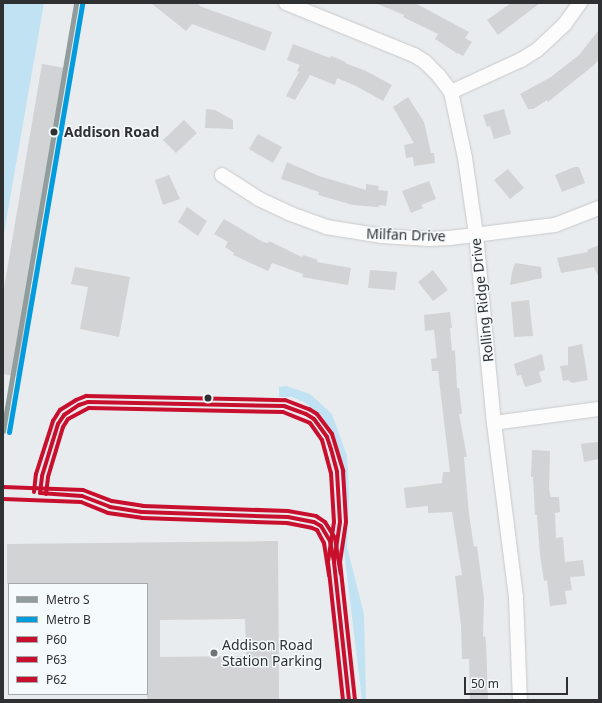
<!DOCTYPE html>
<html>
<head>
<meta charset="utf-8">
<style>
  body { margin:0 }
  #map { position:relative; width:602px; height:703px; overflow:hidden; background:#e9ecee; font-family:"Noto Sans",sans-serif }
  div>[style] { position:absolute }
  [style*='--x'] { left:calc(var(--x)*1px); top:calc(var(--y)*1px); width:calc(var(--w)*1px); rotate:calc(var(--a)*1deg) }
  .green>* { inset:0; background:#c1e2f2 }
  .building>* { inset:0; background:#d1d3d4 }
  .roads { filter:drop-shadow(0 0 1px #c7c9cb) drop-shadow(0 0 1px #c7c9cb) }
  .minor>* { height:14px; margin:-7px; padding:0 7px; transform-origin:7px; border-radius:7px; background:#fcfcfc }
  .bus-1>* { height:4px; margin:-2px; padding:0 2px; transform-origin:2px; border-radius:2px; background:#c8102e }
  .bus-2>* { height:4px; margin:-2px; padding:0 2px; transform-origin:2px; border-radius:2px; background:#c8102e }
  .bus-3>* { height:4px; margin:-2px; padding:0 2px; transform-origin:2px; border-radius:2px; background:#c8102e }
  .metro-1>* { height:5px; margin:-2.5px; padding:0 2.5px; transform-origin:2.5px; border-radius:2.5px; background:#919d9d }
  .metro-2>* { height:5px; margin:-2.5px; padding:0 2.5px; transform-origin:2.5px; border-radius:2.5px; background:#009cde }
  .dots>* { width:11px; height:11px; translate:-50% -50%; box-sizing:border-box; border:2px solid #f5fafc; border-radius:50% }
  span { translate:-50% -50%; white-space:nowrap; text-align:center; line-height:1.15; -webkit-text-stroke:3px #f5fafc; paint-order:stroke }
  .stop-label { font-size:14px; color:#2f3031; font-weight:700 }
  .left { translate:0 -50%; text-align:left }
  .street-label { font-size:14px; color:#2f3031 }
  .poi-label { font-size:14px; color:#2f3031 }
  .frame { position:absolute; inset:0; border:4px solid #2f3031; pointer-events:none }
  .legend { position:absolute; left:8px; top:583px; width:140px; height:112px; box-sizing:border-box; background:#f5fafc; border:1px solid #a6a9ab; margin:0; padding:5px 7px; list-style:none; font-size:12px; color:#2f3031 }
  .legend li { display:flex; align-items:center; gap:8px; height:20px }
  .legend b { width:20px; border:1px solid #a6a9ab }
  .scale { position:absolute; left:464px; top:677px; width:104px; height:18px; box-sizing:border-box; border:2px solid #2f3031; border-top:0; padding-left:5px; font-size:12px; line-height:14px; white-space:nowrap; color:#2f3031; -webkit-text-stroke:3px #f5fafc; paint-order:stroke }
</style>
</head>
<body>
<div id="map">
  <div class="green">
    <div style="clip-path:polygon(3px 3px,44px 3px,3px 239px)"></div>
    <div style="clip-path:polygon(286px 386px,310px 394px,332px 414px,347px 456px,349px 494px,347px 547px,364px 614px,366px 700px,362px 700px,342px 534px,347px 526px,339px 456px,334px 437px,322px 416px,304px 402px,292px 397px,279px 397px,279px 387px)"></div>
  </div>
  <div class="building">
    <div style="clip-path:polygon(151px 3px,197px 3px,202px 7px,272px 32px,265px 51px,192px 24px,186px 31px)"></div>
    <div style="clip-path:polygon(375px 3px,415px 3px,469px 32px,465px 38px,472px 42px,463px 56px,458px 53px,458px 54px,435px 39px,438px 34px,403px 17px,404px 15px)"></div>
    <div style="clip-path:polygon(511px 3px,540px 3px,498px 35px,487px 20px)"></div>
    <div style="clip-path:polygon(599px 30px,599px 59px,594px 65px,548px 102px,547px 100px,533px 109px,528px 109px,520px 94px,551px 77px,579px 55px)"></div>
    <div style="clip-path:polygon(293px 44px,330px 58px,331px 56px,346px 62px,345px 63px,366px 71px,392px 85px,383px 101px,356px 86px,337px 78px,335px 85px,310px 75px,295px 100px,286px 96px,299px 72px,297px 71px,300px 65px,287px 60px)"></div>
    <div style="clip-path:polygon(42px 64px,65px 68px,26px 292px,33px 294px,19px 377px,3px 374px,3px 294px)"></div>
    <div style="clip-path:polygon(408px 97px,424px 122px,431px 153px,434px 153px,435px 163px,414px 166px,413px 157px,406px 158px,404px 145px,414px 143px,393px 107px)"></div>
    <div style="clip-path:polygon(206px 109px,215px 110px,233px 120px,233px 129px,205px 128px)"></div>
    <div style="clip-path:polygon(504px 109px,511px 134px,494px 139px,490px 126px,487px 127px,483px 115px)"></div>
    <div style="clip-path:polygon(184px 120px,197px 133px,176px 153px,163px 140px)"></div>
    <div style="clip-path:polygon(258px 134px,282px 147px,273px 163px,249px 149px)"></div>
    <div style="clip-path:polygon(287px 162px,319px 176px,366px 190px,366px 184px,379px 186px,378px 190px,388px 191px,386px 206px,381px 205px,377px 207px,353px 205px,318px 195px,319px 192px,281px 179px)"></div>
    <div style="clip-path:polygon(574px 167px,579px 167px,585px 183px,562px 192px,555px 175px)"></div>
    <div style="clip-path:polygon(508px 169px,524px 188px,510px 199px,494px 180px)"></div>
    <div style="clip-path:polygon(169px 175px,180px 199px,163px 205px,155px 180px)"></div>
    <div style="clip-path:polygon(429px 181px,436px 199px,421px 205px,423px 208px,411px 213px,402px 191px)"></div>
    <div style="clip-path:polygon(187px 207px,207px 221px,198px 236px,178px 222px)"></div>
    <div style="clip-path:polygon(224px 219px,263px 242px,268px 243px,269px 241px,302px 257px,303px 255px,318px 260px,317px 262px,351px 268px,348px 285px,302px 277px,303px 274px,272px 263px,268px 271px,233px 255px,234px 253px,225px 247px,228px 242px,214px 234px)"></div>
    <div style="clip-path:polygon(599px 245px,599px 278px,594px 267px,561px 273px,557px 258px,588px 252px,587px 250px)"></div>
    <div style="clip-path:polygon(515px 263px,541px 267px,542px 278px,510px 285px,512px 272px)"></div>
    <div style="clip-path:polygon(75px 267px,130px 277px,119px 337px,80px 329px,88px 287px,71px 284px)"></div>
    <div style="clip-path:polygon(370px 270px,397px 272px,395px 290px,368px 288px)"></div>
    <div style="clip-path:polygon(433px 270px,448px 290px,433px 301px,418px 282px)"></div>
    <div style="clip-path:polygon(529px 300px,533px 336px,514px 337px,511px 302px)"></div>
    <div style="clip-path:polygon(450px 312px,452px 328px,450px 328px,452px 351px,455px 350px,457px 388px,459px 388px,462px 414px,459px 414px,467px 457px,464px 457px,469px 514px,474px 547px,477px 546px,484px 598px,483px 637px,485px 636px,486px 641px,488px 700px,470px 700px,469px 659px,462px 659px,461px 625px,455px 576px,462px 575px,452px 512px,428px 513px,428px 506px,406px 508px,404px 488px,442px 483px,443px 472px,450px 472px,438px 371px,432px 371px,431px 359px,437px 358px,434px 330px,425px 331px,424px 315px)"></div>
    <div style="clip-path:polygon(582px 344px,588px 380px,572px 383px,568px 380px,563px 381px,560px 366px,568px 365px,568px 347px)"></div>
    <div style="clip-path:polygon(542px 354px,545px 370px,539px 372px,542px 382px,525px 387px,521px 375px,517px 376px,514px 364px)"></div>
    <div style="clip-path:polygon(596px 442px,599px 442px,599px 459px,584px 462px,581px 444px)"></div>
    <div style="clip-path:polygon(532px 450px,550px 451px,549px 489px,551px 497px,559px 497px,560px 512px,555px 513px,556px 538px,563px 537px,565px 562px,583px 560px,585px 576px,570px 577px,572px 590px,565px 591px,567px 604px,550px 606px,547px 580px,544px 581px,540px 555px,537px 515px,535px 515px,533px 477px,531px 477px)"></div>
    <div style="clip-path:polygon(evenodd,278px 541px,279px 700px,147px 700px,147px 584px,7px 584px,7px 544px,278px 541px,245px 619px,246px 656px,160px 657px,160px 620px,245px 619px)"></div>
  </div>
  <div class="roads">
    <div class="minor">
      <div style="--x:286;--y:3;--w:138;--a:22.1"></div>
      <div style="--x:414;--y:55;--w:13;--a:32"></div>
      <div style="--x:425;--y:62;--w:20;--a:45"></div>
      <div style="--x:439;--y:76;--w:20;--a:53"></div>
      <div style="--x:451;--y:92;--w:67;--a:78"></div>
      <div style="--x:465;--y:158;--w:77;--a:81.8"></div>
      <div style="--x:476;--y:234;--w:190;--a:84.6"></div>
      <div style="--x:494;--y:423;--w:176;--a:82.8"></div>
      <div style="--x:516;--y:598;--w:102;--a:87.8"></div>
      <div style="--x:451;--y:92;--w:77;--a:-24.6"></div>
      <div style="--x:521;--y:60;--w:19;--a:-32"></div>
      <div style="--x:537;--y:50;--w:37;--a:-43"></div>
      <div style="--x:564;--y:25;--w:27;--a:-54"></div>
      <div style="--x:222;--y:175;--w:44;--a:33"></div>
      <div style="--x:259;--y:199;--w:35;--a:25"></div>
      <div style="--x:291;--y:214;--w:37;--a:20"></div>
      <div style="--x:326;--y:227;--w:57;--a:9.1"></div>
      <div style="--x:382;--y:236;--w:47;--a:3.7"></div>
      <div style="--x:429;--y:239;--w:21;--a:-3"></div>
      <div style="--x:450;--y:238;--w:89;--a:-7.1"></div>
      <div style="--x:538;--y:227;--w:17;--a:-7"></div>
      <div style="--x:555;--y:225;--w:47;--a:-21.1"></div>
      <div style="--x:494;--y:423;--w:106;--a:-7.6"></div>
    </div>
  </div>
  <div class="bus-1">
    <div style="--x:40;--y:493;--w:17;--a:-83"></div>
    <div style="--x:42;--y:476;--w:54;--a:-72.9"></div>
    <div style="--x:58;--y:424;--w:11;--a:-56"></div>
    <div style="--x:64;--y:415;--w:18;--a:-34"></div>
    <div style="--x:79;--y:405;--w:9;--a:-18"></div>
    <div style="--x:88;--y:402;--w:196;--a:1.2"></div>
    <div style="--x:284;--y:406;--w:23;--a:20"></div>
    <div style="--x:306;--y:414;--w:9;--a:32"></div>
    <div style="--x:314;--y:419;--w:22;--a:54"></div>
    <div style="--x:327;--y:437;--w:13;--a:72"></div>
    <div style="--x:331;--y:449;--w:24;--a:75"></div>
    <div style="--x:337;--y:472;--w:50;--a:86.6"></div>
    <div style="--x:340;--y:522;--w:40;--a:98.5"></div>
    <div style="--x:40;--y:493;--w:42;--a:4.1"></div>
    <div style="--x:82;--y:496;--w:30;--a:21"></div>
    <div style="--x:110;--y:507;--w:32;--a:9"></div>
    <div style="--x:142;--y:512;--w:146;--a:2"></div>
    <div style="--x:288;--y:517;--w:26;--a:11"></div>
    <div style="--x:314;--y:522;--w:8;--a:30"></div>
    <div style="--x:321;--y:526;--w:17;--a:59"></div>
    <div style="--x:330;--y:541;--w:21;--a:79"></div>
    <div style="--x:334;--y:562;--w:139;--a:83.8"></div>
  </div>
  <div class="bus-2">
    <div style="--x:46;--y:494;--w:17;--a:-83"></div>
    <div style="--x:48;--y:477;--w:52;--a:-73.3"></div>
    <div style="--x:63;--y:427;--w:9;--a:-58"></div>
    <div style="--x:68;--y:419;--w:24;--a:-28"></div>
    <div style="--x:89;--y:408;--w:194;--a:1.2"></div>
    <div style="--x:283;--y:412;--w:29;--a:22"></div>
    <div style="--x:310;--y:423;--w:21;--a:55"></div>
    <div style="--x:322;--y:440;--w:34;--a:75"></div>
    <div style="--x:331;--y:473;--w:49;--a:86.5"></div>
    <div style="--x:334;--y:522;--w:40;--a:98.5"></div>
    <div style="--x:328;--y:562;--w:139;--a:83.8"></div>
    <div style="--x:3;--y:499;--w:78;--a:2.2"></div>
    <div style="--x:81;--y:502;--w:29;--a:22"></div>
    <div style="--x:108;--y:513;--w:34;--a:8"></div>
    <div style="--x:142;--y:518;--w:145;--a:2"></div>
    <div style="--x:287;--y:523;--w:25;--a:11"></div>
    <div style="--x:312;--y:528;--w:5;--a:22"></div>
    <div style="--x:317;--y:530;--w:15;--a:62"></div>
    <div style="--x:324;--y:543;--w:33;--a:81"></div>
  </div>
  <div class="bus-3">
    <div style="--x:3;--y:487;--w:80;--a:2.1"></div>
    <div style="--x:83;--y:490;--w:31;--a:21"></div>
    <div style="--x:112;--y:501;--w:31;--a:9"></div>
    <div style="--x:143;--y:506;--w:145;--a:2"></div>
    <div style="--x:288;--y:511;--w:28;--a:10"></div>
    <div style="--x:316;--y:516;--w:11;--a:34"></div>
    <div style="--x:325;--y:522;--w:19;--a:58"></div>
    <div style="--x:335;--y:538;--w:36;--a:81"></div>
    <div style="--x:34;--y:492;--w:18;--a:-84"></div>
    <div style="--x:36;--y:474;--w:56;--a:-72.2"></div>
    <div style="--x:53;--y:421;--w:13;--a:-58"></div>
    <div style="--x:60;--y:410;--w:19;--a:-32"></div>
    <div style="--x:76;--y:400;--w:11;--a:-22"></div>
    <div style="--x:86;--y:396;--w:199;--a:1.2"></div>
    <div style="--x:285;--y:400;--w:26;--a:21"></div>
    <div style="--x:309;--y:409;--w:9;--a:32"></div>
    <div style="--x:317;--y:414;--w:25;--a:53"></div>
    <div style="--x:332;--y:434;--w:39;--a:73"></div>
    <div style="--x:343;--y:471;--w:51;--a:86.6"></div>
    <div style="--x:346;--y:522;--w:40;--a:98.5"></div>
    <div style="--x:340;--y:562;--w:138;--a:83.8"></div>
  </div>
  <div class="metro-1">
    <div style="--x:3;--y:431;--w:434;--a:-80.3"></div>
  </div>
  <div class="metro-2">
    <div style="--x:9;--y:432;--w:434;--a:-80.3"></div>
  </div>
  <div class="dots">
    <div style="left:54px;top:132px;background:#2f3031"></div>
    <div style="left:208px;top:398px;background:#2f3031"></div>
    <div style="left:214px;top:653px;background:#707273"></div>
  </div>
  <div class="stop-label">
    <span class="left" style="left:64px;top:132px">Addison Road</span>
  </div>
  <div class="street-label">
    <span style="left:406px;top:235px;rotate:2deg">Milfan Drive</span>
    <span style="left:482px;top:300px;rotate:-96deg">Rolling Ridge Drive</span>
  </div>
  <div class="poi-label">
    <span class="left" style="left:222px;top:653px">Addison Road<br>Station Parking</span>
  </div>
  <div class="frame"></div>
  <ul class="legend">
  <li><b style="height:5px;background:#919d9d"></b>Metro S</li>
  <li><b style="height:5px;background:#009cde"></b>Metro B</li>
  <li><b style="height:5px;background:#c8102e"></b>P60</li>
  <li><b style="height:5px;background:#c8102e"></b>P63</li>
  <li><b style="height:5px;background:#c8102e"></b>P62</li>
  </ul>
  <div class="scale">50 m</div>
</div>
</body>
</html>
